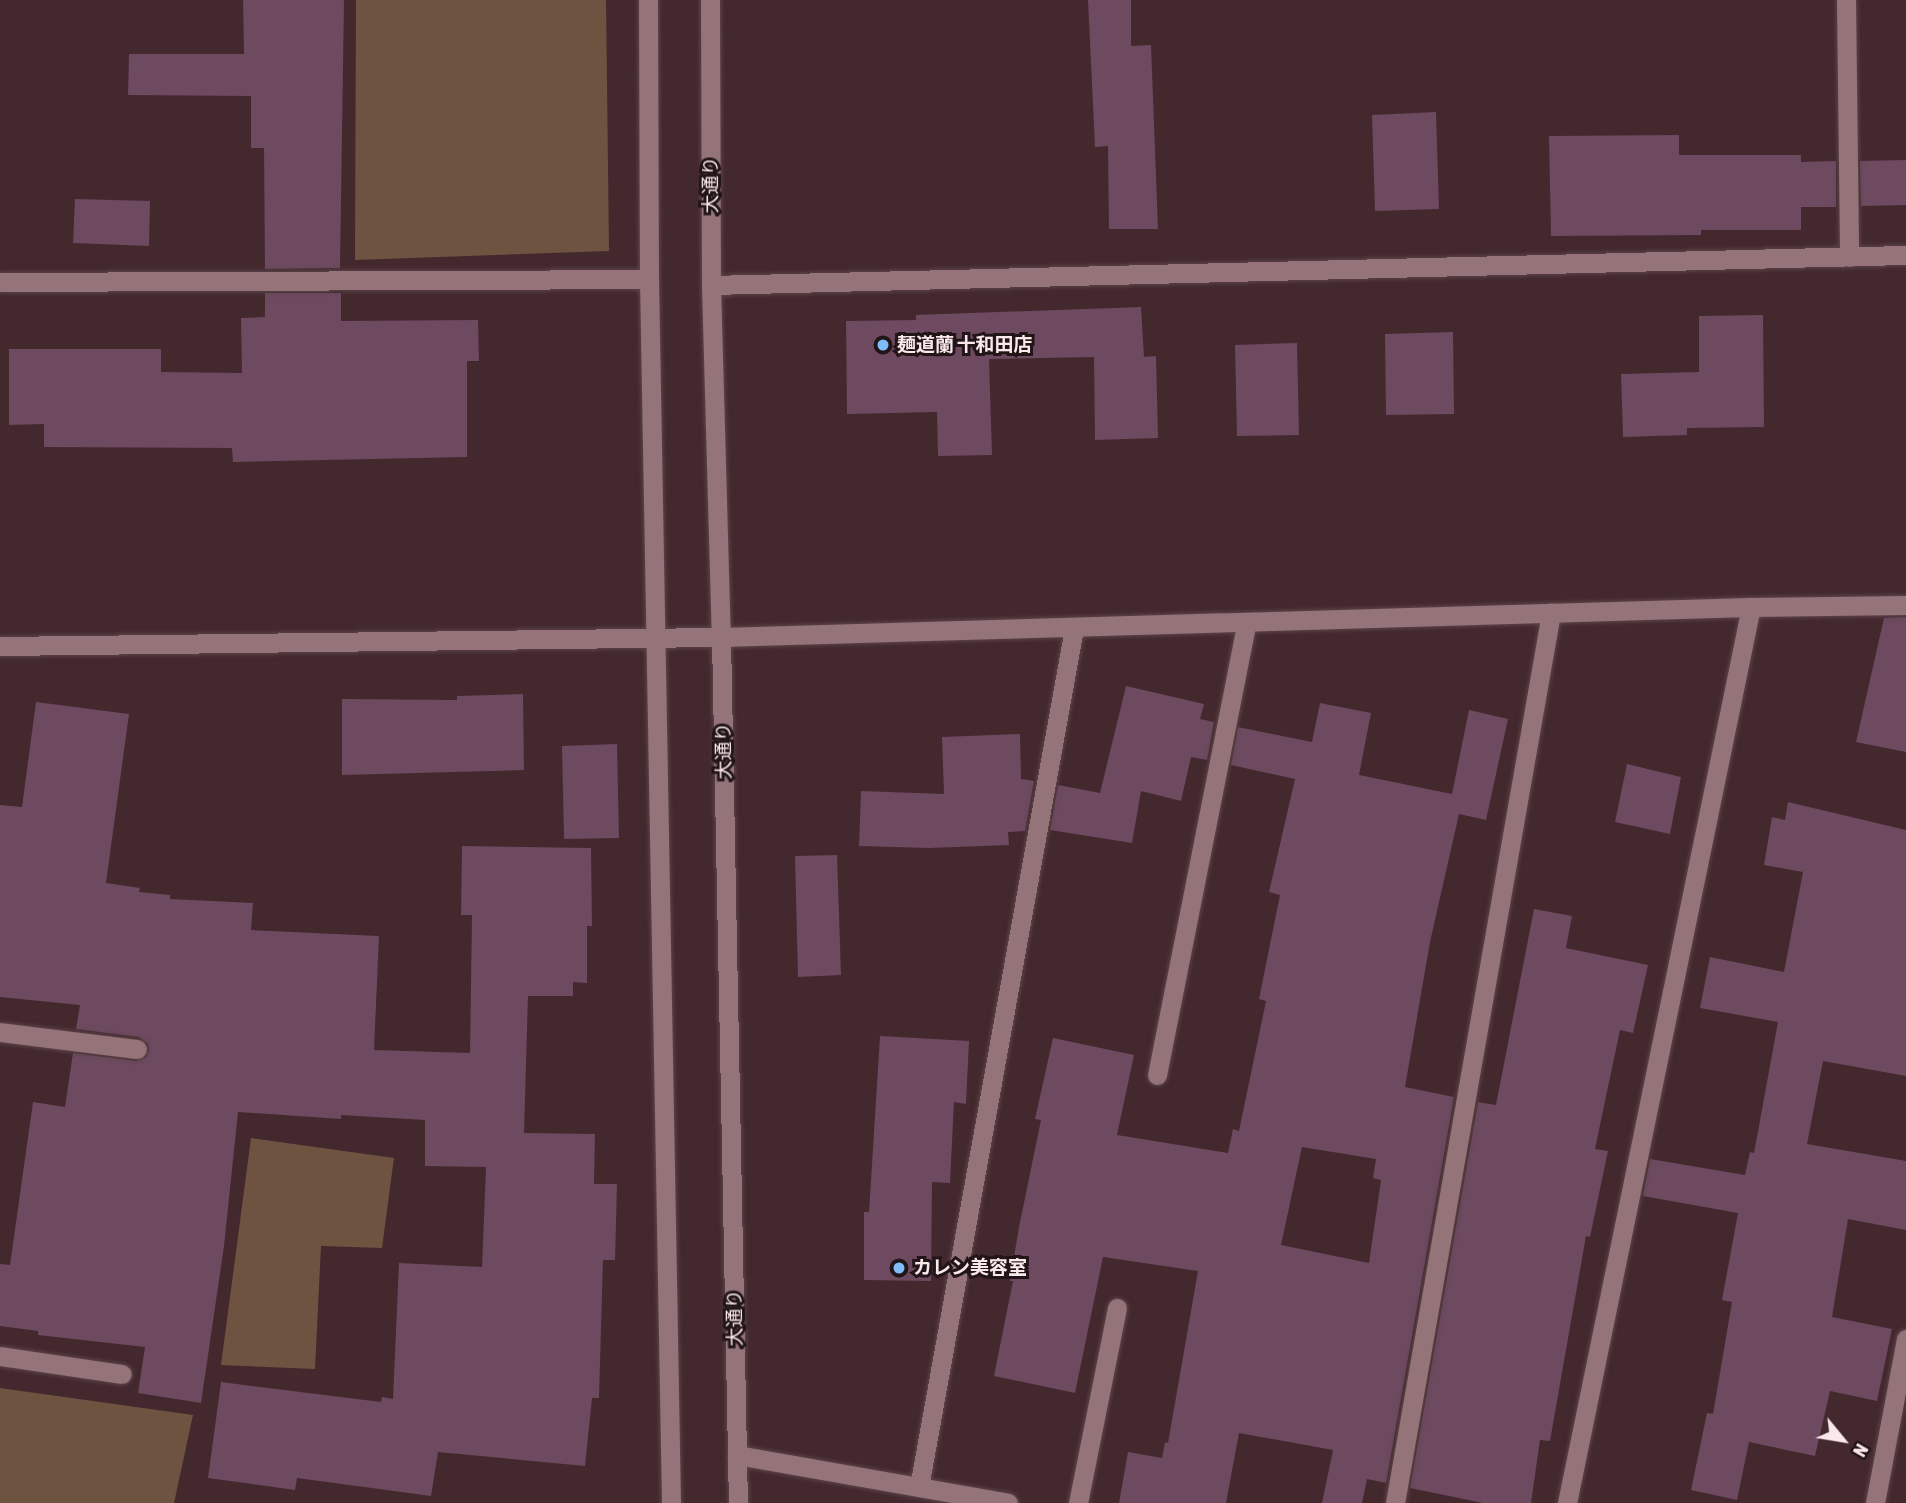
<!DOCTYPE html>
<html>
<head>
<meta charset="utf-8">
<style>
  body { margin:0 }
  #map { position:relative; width:1906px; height:1503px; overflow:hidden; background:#43282e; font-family:"Asap Condensed","Noto Sans JP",sans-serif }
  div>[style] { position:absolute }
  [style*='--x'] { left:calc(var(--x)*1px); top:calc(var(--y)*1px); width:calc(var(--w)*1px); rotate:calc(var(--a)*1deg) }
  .green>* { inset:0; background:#6e5341 }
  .building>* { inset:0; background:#6d4a5f }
  .roads { filter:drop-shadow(0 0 2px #5b4449) drop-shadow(0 0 2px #5b4449) }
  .service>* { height:19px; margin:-9.5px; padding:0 9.5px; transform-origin:9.5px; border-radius:9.5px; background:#947379 }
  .minor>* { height:19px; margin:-9.5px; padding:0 9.5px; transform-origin:9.5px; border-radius:9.5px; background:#947379 }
  .tertiary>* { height:19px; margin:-9.5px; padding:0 9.5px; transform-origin:9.5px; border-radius:9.5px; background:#947379 }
  .dots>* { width:19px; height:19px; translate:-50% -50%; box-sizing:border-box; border:4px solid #221518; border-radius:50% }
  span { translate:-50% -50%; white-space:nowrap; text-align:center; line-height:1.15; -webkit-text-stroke:6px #221518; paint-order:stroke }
  .street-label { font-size:19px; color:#fae8eb }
  .poi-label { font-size:19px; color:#fae8eb; font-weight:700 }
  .left { translate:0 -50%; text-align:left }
  .north { position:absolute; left:1808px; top:1405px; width:70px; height:70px; -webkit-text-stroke:5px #221518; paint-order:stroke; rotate:120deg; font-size:19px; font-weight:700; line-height:28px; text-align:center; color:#fae8eb }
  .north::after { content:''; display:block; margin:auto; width:24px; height:32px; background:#fae8eb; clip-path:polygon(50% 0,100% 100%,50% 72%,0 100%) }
</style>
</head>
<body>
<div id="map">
  <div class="green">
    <div style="clip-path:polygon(356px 0,606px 0,609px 251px,355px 260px)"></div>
    <div style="clip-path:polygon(251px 1138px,394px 1158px,382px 1248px,321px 1246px,315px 1369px,221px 1365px)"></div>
    <div style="clip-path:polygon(0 1388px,193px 1415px,174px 1503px,0 1503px)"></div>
  </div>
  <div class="building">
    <div style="clip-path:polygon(243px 0,344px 0,340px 268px,265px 269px,264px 148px,251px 148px,251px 96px,128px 95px,129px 54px,244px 54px)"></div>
    <div style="clip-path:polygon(1088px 0,1131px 0,1131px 46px,1151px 45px,1158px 229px,1109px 229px,1108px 146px,1095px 147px)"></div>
    <div style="clip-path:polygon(1436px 112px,1439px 209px,1375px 211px,1372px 115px)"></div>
    <div style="clip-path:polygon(1679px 135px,1679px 155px,1801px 155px,1801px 162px,1836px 161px,1836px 207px,1801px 207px,1801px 230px,1701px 230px,1701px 235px,1551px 236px,1549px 136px)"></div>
    <div style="clip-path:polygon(1906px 160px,1906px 205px,1861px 206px,1860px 161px)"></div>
    <div style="clip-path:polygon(75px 199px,150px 201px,149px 246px,73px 243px)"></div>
    <div style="clip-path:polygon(265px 293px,341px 293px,341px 321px,478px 320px,479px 361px,467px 361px,467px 457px,233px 462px,232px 448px,44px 447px,44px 424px,9px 425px,9px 349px,161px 349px,161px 372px,242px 373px,241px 318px,265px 317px)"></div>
    <div style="clip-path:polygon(1141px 307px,1144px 357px,1156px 356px,1158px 438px,1095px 440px,1094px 357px,989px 359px,992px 455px,938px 456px,937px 412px,847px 414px,846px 321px,916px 320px,916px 315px)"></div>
    <div style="clip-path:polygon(1763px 315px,1764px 427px,1687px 428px,1687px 435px,1623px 437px,1621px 374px,1699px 372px,1699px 316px)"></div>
    <div style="clip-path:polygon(1453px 332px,1454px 414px,1386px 415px,1385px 334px)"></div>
    <div style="clip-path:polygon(1297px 343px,1299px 435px,1237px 436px,1235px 345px)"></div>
    <div style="clip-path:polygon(1906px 617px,1906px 752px,1856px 742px,1884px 618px)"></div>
    <div style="clip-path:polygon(1126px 686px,1204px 704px,1200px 719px,1214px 722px,1207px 760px,1191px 757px,1181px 801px,1141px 791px,1132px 843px,1050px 830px,1058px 785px,1100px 793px)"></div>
    <div style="clip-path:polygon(523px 694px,524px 770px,342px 775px,342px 699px,457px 700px,457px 696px)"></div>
    <div style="clip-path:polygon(36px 702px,129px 714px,106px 883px,140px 888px,139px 892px,170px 895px,170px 899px,253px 903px,251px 930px,379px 936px,374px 1050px,470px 1053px,472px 915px,461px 915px,462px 846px,591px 848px,592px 926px,587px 926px,587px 983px,573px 982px,573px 996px,528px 996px,524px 1133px,595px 1134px,594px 1184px,617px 1184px,615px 1260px,603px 1260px,599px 1398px,592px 1398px,585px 1466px,438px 1452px,431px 1496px,297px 1478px,295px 1490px,208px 1478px,221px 1382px,381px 1402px,382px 1397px,393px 1399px,399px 1263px,482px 1267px,486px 1167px,425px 1166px,425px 1120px,341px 1115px,341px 1119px,238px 1112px,224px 1246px,201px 1403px,138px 1393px,145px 1347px,38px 1335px,38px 1331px,0 1326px,0 1264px,10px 1265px,33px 1102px,65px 1107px,73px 1053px,136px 1061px,146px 1057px,149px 1050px,148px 1044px,139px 1037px,76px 1029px,80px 1005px,0 997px,0 805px,22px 807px)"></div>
    <div style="clip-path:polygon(evenodd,1320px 703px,1371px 713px,1359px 775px,1452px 794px,1469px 710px,1508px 719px,1486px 820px,1459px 814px,1430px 942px,1405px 1087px,1454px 1097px,1386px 1483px,1367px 1479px,1362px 1503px,1322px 1503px,1333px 1450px,1239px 1433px,1226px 1503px,1119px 1503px,1128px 1452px,1162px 1458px,1165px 1442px,1168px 1443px,1198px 1271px,1103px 1257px,1075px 1393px,994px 1376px,1013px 1281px,1010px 1281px,1019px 1227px,1041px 1120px,1035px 1119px,1053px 1038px,1134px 1055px,1117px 1135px,1228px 1153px,1233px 1129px,1239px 1131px,1266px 1001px,1259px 999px,1280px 895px,1269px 892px,1295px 779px,1231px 765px,1238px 727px,1312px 742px,1320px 703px,1302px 1147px,1376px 1159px,1373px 1178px,1381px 1180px,1369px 1263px,1281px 1245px,1302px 1147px)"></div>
    <div style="clip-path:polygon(1020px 734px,1021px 779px,1034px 781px,1025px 831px,1008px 832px,1009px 845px,929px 848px,859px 846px,861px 791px,944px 794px,942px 737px)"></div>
    <div style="clip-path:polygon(617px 744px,619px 838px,564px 839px,562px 746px)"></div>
    <div style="clip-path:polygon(1627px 764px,1681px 777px,1670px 834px,1615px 822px)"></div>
    <div style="clip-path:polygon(1788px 802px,1906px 830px,1906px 1076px,1823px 1061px,1807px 1144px,1906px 1161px,1906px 1230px,1848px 1219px,1832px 1317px,1892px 1329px,1877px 1401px,1830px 1391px,1815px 1456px,1749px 1442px,1737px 1500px,1691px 1490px,1707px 1413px,1713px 1414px,1732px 1302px,1722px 1300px,1738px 1213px,1643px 1196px,1650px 1159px,1745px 1175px,1750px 1152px,1754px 1153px,1778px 1022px,1700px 1008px,1710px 957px,1784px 972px,1803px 872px,1764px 865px,1772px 817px,1785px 820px)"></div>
    <div style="clip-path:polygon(837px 855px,841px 975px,798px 977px,795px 856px)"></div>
    <div style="clip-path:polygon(1534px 909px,1572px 916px,1566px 948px,1648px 965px,1633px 1033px,1620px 1030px,1595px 1149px,1608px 1151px,1590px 1237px,1586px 1236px,1550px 1441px,1540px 1440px,1531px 1503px,1483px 1503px,1410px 1488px,1478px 1102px,1496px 1105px)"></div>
    <div style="clip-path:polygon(880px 1036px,969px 1041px,966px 1104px,954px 1102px,950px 1183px,932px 1182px,931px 1281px,864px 1280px,864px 1212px,869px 1212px)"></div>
  </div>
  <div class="roads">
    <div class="service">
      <div style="--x:1846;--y:0;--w:257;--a:89.3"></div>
      <div style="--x:0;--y:1356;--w:123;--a:8.4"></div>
      <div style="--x:1078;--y:1503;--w:199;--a:-78.7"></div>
    </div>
    <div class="minor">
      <div style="--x:0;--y:282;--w:649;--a:-0.26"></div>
      <div style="--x:711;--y:285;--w:1195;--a:-1.44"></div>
      <div style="--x:0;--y:646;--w:721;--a:-0.72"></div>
      <div style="--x:721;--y:637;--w:1030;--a:-1.67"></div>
      <div style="--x:1751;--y:607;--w:155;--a:-0.7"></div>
      <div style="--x:0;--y:1032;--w:138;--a:7.1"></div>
      <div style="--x:1157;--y:1075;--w:460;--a:-78.8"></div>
      <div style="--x:737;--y:1455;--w:275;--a:10"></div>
      <div style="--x:919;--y:1487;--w:873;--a:-79.77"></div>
      <div style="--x:1395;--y:1503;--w:904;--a:-80.06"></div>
      <div style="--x:1567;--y:1503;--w:915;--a:-78.4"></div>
      <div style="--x:1875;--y:1503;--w:167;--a:-79.3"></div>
    </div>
    <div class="tertiary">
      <div style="--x:648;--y:0;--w:279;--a:89.8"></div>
      <div style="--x:649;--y:279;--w:1224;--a:88.97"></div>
      <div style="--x:710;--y:0;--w:285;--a:89.8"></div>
      <div style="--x:711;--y:285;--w:352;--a:88.4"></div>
      <div style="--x:721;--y:637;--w:866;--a:88.88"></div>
    </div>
  </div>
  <div class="dots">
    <div style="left:883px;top:345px;background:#7fbdf9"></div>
    <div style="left:899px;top:1268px;background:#7fbdf9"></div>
  </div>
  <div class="street-label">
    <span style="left:711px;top:185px;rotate:-90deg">大通り</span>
    <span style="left:724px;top:751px;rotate:-91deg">大通り</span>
    <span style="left:735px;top:1318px;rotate:-91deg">大通り</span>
  </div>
  <div class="poi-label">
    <span class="left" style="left:897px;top:345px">麺道蘭 十和田店</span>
    <span class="left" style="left:913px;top:1268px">カレン美容室</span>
  </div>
  <div class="north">N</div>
</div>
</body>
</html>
